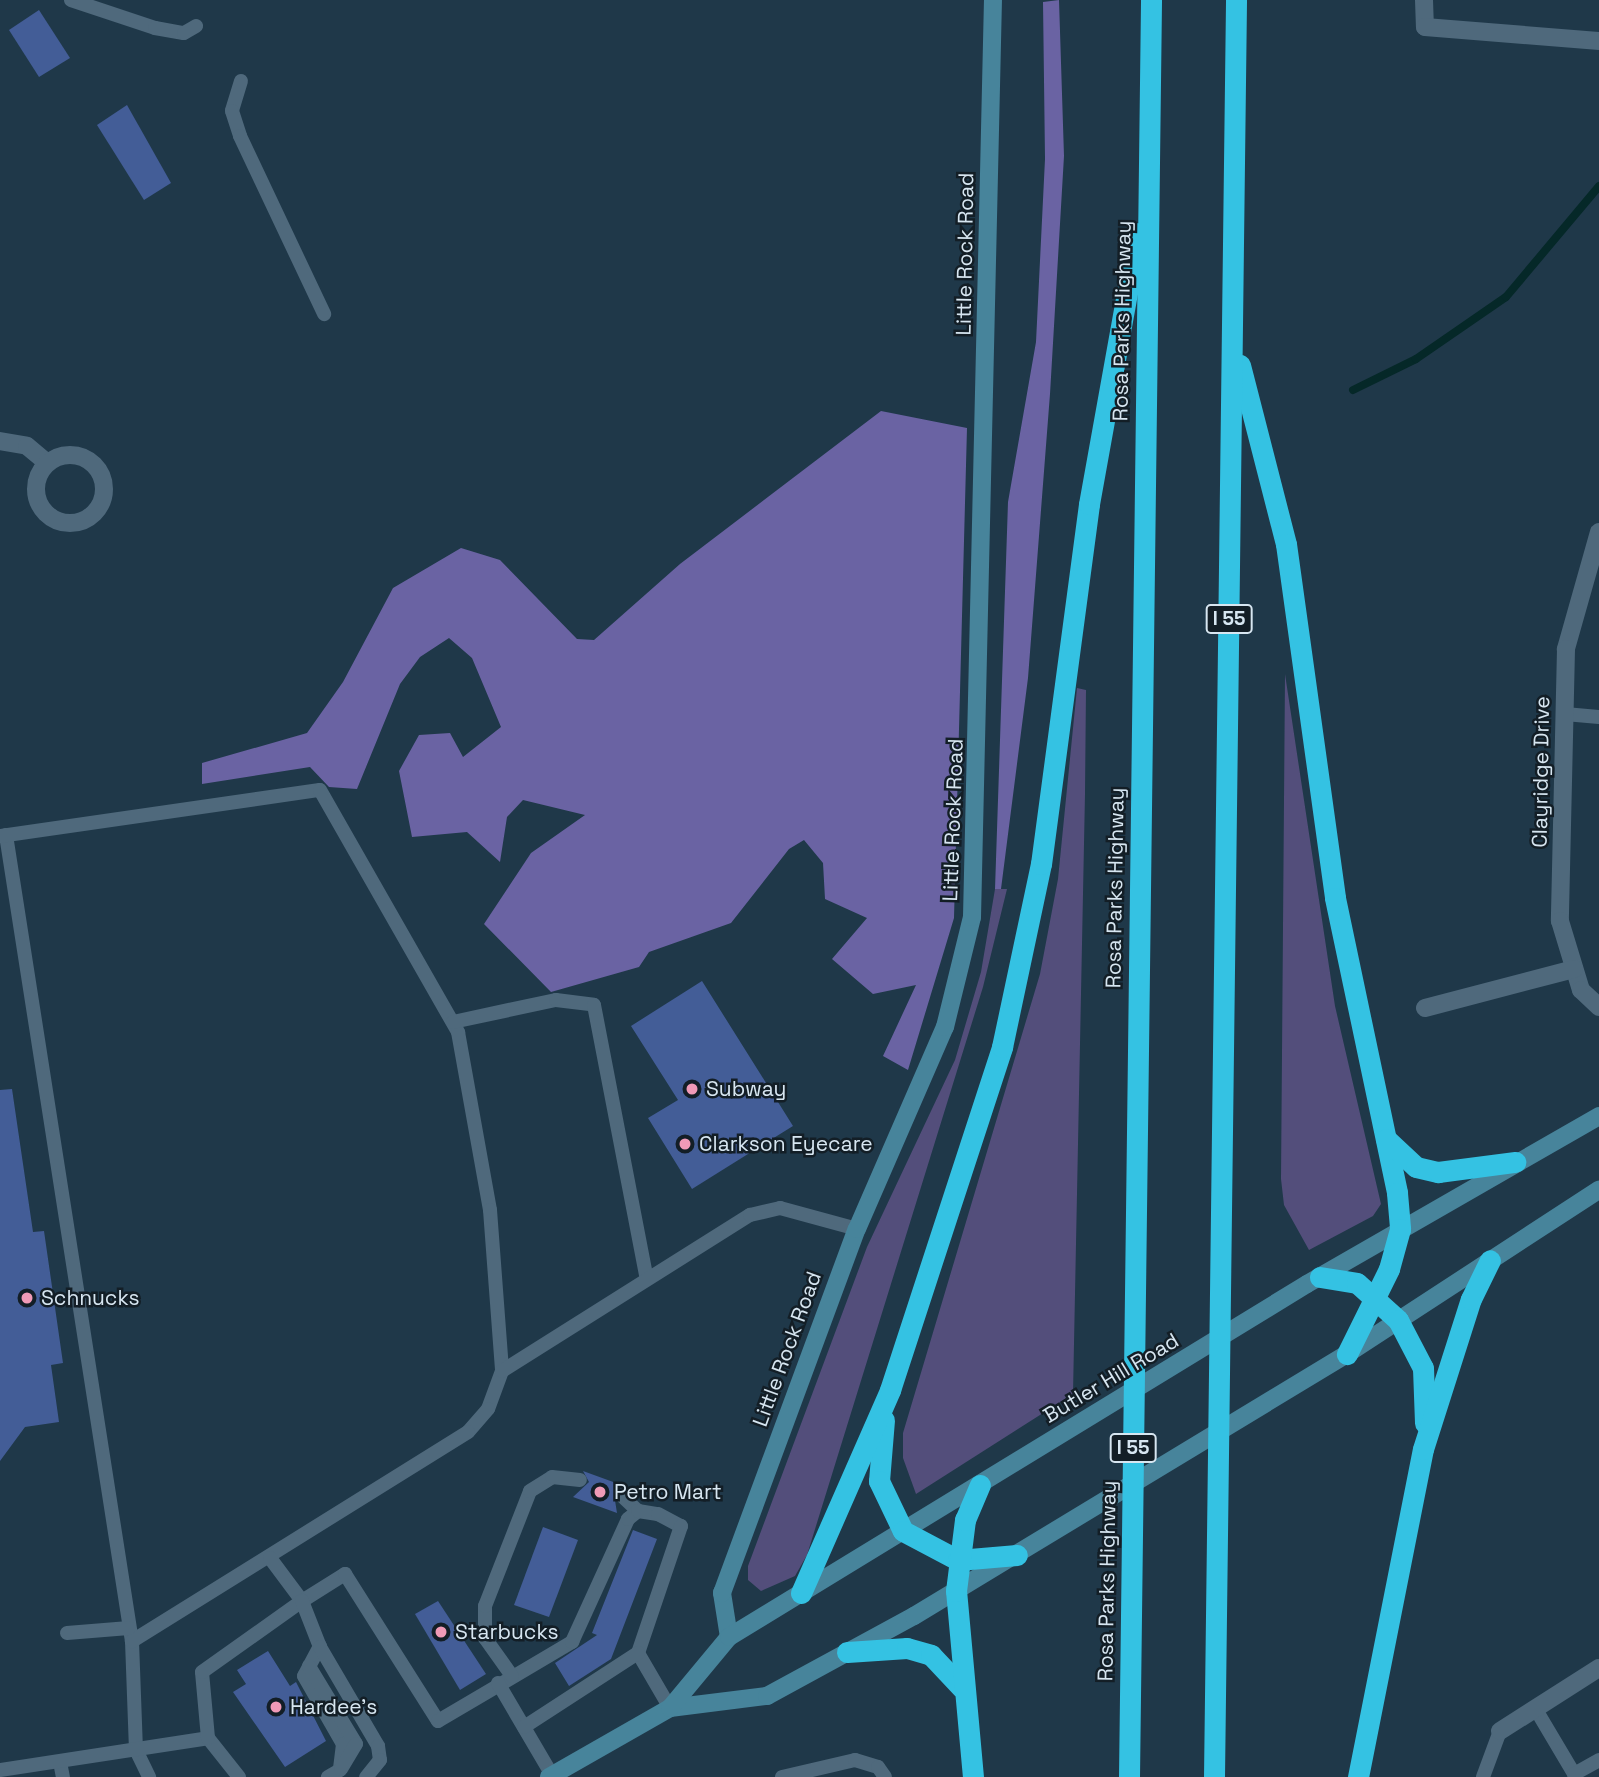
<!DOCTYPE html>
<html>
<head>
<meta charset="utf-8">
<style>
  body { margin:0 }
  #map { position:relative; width:1599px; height:1777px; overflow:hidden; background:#1f3849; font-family:"Space Grotesk",sans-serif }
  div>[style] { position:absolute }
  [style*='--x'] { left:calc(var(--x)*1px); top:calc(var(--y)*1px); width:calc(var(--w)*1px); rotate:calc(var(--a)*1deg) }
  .green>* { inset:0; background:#534e7b }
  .forest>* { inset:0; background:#6a63a3 }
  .stream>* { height:8px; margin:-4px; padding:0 4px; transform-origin:4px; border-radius:4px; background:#052828 }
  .building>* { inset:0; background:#435d97 }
  .lane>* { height:14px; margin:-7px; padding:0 7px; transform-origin:7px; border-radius:7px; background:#4f697c }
  .street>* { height:18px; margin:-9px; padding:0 9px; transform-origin:9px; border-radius:9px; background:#4f697c }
  .street>.ring { margin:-9px; padding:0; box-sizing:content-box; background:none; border:18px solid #4f697c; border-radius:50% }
  .secondary>* { height:18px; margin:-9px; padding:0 9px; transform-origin:9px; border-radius:9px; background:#47849b }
  .highway>* { height:21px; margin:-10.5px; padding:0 10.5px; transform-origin:10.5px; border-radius:10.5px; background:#34c2e3 }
  .dots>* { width:19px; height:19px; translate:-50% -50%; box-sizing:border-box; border:4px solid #131e26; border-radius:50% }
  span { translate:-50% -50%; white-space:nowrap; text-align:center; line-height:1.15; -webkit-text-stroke:5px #131e26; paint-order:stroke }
  .shield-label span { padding:2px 5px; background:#131e26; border:2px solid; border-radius:5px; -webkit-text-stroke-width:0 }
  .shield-label { font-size:19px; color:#d7e6f1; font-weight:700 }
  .street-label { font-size:21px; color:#d7e6f1 }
  .poi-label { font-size:21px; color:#d7e6f1 }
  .left { translate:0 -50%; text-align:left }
</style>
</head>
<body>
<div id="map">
  <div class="green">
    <div style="clip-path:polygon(1285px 674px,1335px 1006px,1381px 1204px,1373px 1216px,1309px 1250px,1284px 1205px,1281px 1179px)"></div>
    <div style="clip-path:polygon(1077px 688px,1086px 690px,1085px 794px,1073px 1394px,916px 1494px,903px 1458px,903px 1433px,1040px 974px,1058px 879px)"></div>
    <div style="clip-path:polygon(995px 889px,1007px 889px,983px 987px,807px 1555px,795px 1576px,761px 1591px,748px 1580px,748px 1566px,867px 1247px,955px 1060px,981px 972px)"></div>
  </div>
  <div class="forest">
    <div style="clip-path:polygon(1059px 0,1064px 156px,1050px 394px,1028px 678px,1001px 889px,995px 889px,1008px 502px,1036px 342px,1045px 159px,1043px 2px)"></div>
    <div style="clip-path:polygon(881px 411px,967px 428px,954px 918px,908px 1070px,883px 1056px,916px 985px,873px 994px,832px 959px,867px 918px,825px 899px,823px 863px,804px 840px,789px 849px,731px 923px,649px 952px,639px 967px,551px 992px,484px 924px,531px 853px,585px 815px,523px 800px,507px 817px,500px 862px,467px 832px,412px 837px,399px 771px,419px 735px,450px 733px,463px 757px,501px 727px,472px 658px,449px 638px,420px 657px,400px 684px,357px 789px,329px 787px,310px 767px,202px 784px,202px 763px,307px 733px,343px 682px,393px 588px,461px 548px,500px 560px,577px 639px,594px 640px,680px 564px)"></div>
  </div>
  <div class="stream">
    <div style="--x:1353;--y:390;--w:70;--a:-26.2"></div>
    <div style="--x:1416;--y:359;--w:109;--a:-34.6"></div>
    <div style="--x:1506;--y:297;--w:145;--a:-50"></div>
  </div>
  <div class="building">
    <div style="clip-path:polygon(39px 10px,70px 58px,39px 77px,9px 30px)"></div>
    <div style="clip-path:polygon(127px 105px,171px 183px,144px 200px,97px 125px)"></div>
    <div style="clip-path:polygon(702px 981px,793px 1126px,692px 1189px,648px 1118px,678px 1100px,631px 1026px)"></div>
    <div style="clip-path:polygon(12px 1089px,33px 1232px,44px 1231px,63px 1363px,51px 1365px,59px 1422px,25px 1427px,0 1461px,0 1090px)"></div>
    <div style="clip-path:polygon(583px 1471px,627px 1487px,614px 1494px,617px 1513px,573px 1497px,589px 1482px)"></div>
    <div style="clip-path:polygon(543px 1527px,578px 1540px,549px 1617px,514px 1605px)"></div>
    <div style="clip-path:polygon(633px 1530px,657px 1539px,611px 1659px,569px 1686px,555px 1663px,597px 1635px,592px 1633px)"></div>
    <div style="clip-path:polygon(438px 1601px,486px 1674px,460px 1690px,415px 1614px)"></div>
    <div style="clip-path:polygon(268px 1651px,290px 1686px,296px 1682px,326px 1741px,285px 1767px,233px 1692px,246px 1684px,237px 1670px)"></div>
  </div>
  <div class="lane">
    <div style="--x:71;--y:0;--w:89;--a:18.4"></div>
    <div style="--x:155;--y:28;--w:29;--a:10"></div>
    <div style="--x:184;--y:33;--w:14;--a:-30"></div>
    <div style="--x:241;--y:81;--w:31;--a:107"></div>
    <div style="--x:232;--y:111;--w:26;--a:72"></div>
    <div style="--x:240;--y:136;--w:197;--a:64.7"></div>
    <div style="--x:1565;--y:714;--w:34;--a:5"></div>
    <div style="--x:6;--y:835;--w:816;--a:81.12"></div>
    <div style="--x:132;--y:1641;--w:109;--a:87.9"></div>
    <div style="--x:136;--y:1750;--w:30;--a:64"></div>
    <div style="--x:0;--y:836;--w:323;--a:-8.2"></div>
    <div style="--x:320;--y:790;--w:279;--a:60.3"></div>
    <div style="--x:458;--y:1032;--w:181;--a:79.8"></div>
    <div style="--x:490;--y:1210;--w:161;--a:85.7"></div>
    <div style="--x:502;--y:1371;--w:40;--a:110.2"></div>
    <div style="--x:488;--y:1409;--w:30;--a:131"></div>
    <div style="--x:468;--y:1432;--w:396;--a:148.1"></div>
    <div style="--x:453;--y:1022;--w:105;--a:-12.1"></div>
    <div style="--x:556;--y:1000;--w:38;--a:7"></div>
    <div style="--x:594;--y:1005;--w:276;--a:79.1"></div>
    <div style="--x:502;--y:1371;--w:293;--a:-32.2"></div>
    <div style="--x:750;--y:1215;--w:31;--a:-13"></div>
    <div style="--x:780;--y:1208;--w:80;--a:15.3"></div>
    <div style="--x:623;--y:1497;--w:21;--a:43"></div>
    <div style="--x:270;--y:1558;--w:54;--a:53.3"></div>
    <div style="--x:302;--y:1601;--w:51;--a:-32.1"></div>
    <div style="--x:345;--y:1574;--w:174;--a:57.7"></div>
    <div style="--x:438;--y:1721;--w:156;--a:-30.5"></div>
    <div style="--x:572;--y:1642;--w:135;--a:-65.5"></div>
    <div style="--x:628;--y:1519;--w:13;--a:-39"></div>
    <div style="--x:638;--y:1511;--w:20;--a:9"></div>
    <div style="--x:658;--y:1514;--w:26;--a:28"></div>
    <div style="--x:681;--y:1526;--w:134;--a:108.7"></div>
    <div style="--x:638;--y:1653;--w:64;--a:59.8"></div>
    <div style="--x:67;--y:1633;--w:62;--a:-4.6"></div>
    <div style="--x:320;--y:1646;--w:34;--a:118"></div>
    <div style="--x:304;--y:1676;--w:78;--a:60.2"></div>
    <div style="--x:343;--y:1744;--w:26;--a:97"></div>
    <div style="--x:340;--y:1770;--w:14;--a:150"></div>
    <div style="--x:309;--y:1666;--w:91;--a:58.9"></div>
    <div style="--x:356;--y:1744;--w:29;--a:121"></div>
    <div style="--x:512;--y:1676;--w:47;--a:-125.4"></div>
    <div style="--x:485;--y:1638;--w:32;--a:-90"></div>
    <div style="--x:485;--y:1606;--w:123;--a:-68.6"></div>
    <div style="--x:530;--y:1491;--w:26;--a:-32"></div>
    <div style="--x:552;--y:1477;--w:28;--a:6"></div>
    <div style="--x:498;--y:1683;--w:107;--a:59.6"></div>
    <div style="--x:1535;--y:1708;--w:80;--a:59.3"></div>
    <div style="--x:524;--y:1727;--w:136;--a:-33"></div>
    <div style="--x:60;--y:1762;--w:15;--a:79"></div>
    <div style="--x:0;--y:1770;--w:210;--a:-8.7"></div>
    <div style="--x:1574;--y:1774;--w:29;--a:-29"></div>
    <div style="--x:239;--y:1777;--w:50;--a:-128.5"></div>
    <div style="--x:208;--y:1738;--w:66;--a:-95.2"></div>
    <div style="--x:202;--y:1672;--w:123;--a:-35.4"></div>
    <div style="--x:302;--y:1601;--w:49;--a:68.6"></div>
    <div style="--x:320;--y:1647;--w:115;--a:59.6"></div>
    <div style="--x:378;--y:1746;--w:14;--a:82"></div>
    <div style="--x:380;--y:1760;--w:22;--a:129"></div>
    <div style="--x:782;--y:1777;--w:75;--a:-13.1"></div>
    <div style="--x:855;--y:1760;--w:24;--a:17"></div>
    <div style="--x:878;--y:1767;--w:12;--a:55"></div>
    <div style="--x:1483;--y:1777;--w:49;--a:-69.7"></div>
  </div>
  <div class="street">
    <div style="--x:1424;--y:0;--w:27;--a:88"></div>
    <div style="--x:1425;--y:27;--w:175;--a:4.6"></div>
    <div style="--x:0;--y:441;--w:27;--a:10"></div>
    <div style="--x:27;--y:446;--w:26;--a:40"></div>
    <div class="ring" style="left:36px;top:455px;width:50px;height:50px"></div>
    <div style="--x:1599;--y:532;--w:122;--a:105.8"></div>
    <div style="--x:1566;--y:649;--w:272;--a:91.3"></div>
    <div style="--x:1560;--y:921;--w:72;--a:73.1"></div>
    <div style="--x:1581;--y:990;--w:25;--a:43"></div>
    <div style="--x:1425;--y:1008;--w:154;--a:-14.7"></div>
    <div style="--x:1500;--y:1731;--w:117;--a:-32.5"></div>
  </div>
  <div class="secondary">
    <div style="--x:729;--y:1637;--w:45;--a:-99"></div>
    <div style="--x:722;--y:1593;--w:388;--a:-69.7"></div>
    <div style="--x:857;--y:1229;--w:220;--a:-66.5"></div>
    <div style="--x:945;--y:1027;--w:113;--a:-76.2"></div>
    <div style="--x:972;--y:917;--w:917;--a:-88.69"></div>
    <div style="--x:670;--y:1708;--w:98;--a:-7.1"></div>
    <div style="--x:767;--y:1696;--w:167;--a:-28.6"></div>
    <div style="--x:914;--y:1616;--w:506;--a:-31.18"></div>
    <div style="--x:1347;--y:1354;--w:301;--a:-33.1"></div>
    <div style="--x:549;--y:1777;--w:139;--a:-29.7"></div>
    <div style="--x:670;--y:1708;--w:92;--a:-50.3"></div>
    <div style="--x:729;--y:1637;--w:677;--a:-31.41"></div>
    <div style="--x:1307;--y:1284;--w:337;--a:-29.9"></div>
  </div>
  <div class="highway">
    <div style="--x:1240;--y:365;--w:185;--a:75.6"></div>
    <div style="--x:1286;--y:544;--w:357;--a:82.1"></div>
    <div style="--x:1335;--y:898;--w:301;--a:78.1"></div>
    <div style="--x:1397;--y:1193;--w:36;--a:85"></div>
    <div style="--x:1400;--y:1229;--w:41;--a:105.4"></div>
    <div style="--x:1389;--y:1269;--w:95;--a:116.3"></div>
    <div style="--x:1386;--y:1139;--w:41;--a:43"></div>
    <div style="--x:1416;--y:1167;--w:23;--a:13"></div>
    <div style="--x:1438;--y:1172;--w:78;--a:-7.4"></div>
    <div style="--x:1320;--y:1277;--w:37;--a:9"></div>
    <div style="--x:1357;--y:1283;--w:55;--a:42.1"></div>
    <div style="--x:1398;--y:1320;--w:54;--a:62.5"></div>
    <div style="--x:1423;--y:1368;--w:55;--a:87.9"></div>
    <div style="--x:884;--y:1420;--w:61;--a:94.7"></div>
    <div style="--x:879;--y:1481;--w:55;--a:64.4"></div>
    <div style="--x:903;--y:1531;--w:62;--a:27.8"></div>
    <div style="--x:958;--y:1560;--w:59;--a:-4.8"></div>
    <div style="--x:801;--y:1593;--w:222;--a:-66.3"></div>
    <div style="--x:890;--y:1390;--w:361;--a:-71.9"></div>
    <div style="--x:1002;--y:1047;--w:187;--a:-78"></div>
    <div style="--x:1041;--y:864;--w:363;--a:-82.4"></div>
    <div style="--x:1089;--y:504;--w:275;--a:-79.8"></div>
    <div style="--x:847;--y:1652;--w:60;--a:-3.8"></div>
    <div style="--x:907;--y:1648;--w:25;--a:16"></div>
    <div style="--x:931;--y:1655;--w:45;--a:46.8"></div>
    <div style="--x:973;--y:1777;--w:187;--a:-95.2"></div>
    <div style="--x:956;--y:1591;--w:72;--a:-82.8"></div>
    <div style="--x:965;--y:1520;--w:38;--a:-67"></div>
    <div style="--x:1129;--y:1777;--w:1777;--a:-89.29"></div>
    <div style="--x:1214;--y:1777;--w:1777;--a:-89.29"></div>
    <div style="--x:1358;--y:1777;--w:334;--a:-78.8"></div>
    <div style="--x:1423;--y:1449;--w:157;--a:-72.3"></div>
    <div style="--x:1471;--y:1299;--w:43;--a:-64"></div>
  </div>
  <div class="dots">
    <div style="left:692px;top:1089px;background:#f09ab7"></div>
    <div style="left:685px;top:1144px;background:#f09ab7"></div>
    <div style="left:27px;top:1298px;background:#f09ab7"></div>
    <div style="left:600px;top:1492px;background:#f09ab7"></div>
    <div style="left:441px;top:1632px;background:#f09ab7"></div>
    <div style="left:276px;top:1707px;background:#f09ab7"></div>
  </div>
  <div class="shield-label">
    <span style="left:1229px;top:619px">I 55</span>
    <span style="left:1133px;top:1448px">I 55</span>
  </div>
  <div class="street-label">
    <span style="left:965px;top:254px;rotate:-89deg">Little Rock Road</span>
    <span style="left:1122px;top:321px;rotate:-89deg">Rosa Parks Highway</span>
    <span style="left:1541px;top:772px;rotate:-89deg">Clayridge Drive</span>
    <span style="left:953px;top:820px;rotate:-88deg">Little Rock Road</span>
    <span style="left:1115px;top:888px;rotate:-89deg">Rosa Parks Highway</span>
    <span style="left:787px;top:1349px;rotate:-70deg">Little Rock Road</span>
    <span style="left:1111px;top:1378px;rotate:-31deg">Butler Hill Road</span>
    <span style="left:1107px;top:1581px;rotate:-89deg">Rosa Parks Highway</span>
  </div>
  <div class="poi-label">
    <span class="left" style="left:706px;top:1089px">Subway</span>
    <span class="left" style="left:699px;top:1144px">Clarkson Eyecare</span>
    <span class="left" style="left:41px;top:1298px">Schnucks</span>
    <span class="left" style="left:614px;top:1492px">Petro Mart</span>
    <span class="left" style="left:455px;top:1632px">Starbucks</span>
    <span class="left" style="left:290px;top:1707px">Hardee's</span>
  </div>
</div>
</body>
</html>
